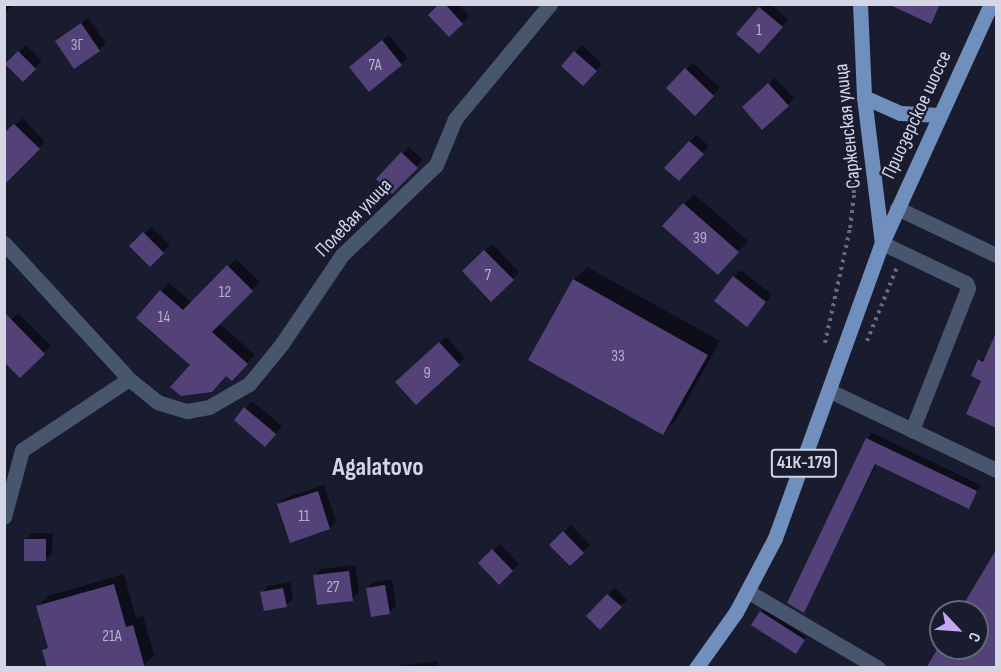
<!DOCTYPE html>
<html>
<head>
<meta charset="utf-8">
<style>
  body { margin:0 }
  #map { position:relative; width:1001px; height:672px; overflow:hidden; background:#191b2f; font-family:"Sofia Sans Condensed",sans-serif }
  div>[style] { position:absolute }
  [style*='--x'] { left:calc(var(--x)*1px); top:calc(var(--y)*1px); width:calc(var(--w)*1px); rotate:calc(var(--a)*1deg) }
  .shadow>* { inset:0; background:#0007 }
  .building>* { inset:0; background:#534278 }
  .path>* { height:4px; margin-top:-2px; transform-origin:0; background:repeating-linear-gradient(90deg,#696b7d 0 3px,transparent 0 7.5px) }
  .minor>* { height:15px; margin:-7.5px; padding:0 7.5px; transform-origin:7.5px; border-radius:7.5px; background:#47566c }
  .major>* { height:15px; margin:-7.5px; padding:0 7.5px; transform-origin:7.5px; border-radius:7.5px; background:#708fbc }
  span { translate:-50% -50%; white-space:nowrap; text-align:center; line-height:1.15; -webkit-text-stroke:4.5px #191b2f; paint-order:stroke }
  .number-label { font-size:16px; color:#b4b1ca }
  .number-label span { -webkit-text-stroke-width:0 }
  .shield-label span { padding:2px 4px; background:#191b2f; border:2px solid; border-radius:4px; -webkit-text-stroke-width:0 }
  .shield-label { font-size:18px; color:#d4d6e5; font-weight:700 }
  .street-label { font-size:20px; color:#d4d6e5 }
  .district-label { font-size:26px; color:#d4d6e5; font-weight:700 }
  .frame { position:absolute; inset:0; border:6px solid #d4d6e5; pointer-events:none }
  .north { position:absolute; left:929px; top:600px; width:60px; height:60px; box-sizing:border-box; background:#191b2f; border:2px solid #646678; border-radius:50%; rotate:115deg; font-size:16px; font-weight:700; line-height:24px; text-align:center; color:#d4d6e5 }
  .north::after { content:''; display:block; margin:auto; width:21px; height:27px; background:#c5a6f1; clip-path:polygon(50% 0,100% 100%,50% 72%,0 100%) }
</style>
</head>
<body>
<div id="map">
  <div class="shadow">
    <div style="clip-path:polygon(4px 4px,13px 5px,4px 14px)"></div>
    <div style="clip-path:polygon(441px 4px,458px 4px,469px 16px,449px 35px)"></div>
    <div style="clip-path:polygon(764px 4px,771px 4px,788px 20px,766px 46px,738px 34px)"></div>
    <div style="clip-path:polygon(88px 18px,106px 43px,99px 50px,57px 42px)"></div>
    <div style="clip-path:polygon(389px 35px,407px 57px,401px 64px,358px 61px)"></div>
    <div style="clip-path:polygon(26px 45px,42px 61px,23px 80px,7px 64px)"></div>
    <div style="clip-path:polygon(582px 45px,602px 64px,583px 84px,563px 65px)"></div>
    <div style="clip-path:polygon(693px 63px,720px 88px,695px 114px,668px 88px)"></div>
    <div style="clip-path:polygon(775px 78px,794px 98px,788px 105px,750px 101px)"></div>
    <div style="clip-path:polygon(22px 118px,45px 142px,10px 177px,4px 136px)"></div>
    <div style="clip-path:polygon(696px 135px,709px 146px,686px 172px,667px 168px)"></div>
    <div style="clip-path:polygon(409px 147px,423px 160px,391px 192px,378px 179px)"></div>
    <div style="clip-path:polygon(694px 194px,748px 241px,728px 263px,684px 204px)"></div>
    <div style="clip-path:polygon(151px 227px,170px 245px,150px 265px,131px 246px)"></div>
    <div style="clip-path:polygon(492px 244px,519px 272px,491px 300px,464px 271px)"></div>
    <div style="clip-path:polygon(236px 259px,260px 282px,219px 323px,255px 355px,240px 371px,192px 365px,161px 291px,169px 283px,192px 303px)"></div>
    <div style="clip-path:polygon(587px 267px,720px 341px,676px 420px,663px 433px,574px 280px)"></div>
    <div style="clip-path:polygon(741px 270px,772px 295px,753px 318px,734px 277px)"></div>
    <div style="clip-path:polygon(18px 313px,51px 346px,20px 376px,4px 327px)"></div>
    <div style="clip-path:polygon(996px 336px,996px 427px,968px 413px,983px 380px,979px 360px,986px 359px)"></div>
    <div style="clip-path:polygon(446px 337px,465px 358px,459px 364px,404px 375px)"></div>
    <div style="clip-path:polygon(252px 401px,282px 426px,272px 438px,236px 420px)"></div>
    <div style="clip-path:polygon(872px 433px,981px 485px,968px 507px,877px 463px,803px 611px,867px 439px)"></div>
    <div style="clip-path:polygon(324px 485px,336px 521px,330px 528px,278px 504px,285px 498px)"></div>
    <div style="clip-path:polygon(571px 525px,590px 545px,570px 564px,551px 545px)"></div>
    <div style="clip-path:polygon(32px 533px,53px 533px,52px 553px,45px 560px,26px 539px)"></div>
    <div style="clip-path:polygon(500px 544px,519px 564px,499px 583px,480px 563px)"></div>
    <div style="clip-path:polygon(996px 553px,996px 668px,938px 668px,931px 663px,941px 646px,977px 648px,977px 612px,961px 612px)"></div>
    <div style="clip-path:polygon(355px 565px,359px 592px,352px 599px,314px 576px,321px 569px)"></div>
    <div style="clip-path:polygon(124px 574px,136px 618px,143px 615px,154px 655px,144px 665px,137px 668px,44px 650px,49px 646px,38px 607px,48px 596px)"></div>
    <div style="clip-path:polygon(392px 579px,396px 606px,390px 612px,367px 589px,374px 582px)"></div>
    <div style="clip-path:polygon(290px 582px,293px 599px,286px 605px,262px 593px,268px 586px)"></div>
    <div style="clip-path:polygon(615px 588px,627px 600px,600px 627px,588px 616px)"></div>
    <div style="clip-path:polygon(764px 609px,807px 637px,799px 649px,761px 612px)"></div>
    <div style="clip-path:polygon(438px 661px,439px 668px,396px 668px,397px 666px)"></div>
  </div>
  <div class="building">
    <div style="clip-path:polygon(439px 4px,445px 4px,463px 24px,449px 37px,428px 15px)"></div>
    <div style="clip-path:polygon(888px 4px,940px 4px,931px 24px)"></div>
    <div style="clip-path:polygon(759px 7px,783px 27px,759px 54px,736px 34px)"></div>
    <div style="clip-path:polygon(81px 23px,100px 51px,74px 69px,55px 41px)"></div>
    <div style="clip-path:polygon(382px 40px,402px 65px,369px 92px,349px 67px)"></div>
    <div style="clip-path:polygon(18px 51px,36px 69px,23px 82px,5px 64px)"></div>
    <div style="clip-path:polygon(574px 51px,597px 71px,583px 86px,561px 66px)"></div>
    <div style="clip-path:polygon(685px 68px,714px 96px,695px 116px,666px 88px)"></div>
    <div style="clip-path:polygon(768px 83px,789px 106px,762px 130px,742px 107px)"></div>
    <div style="clip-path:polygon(14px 124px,40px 149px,4px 185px,4px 133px)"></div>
    <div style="clip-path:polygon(689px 141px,704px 154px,679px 181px,664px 168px)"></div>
    <div style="clip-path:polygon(401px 152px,418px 168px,392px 194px,376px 179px)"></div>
    <div style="clip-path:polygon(683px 203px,739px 252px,718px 275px,662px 226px)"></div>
    <div style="clip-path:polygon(143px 232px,164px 253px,150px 267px,129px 246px)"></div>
    <div style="clip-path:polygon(484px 250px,514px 280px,491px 302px,462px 271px)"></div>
    <div style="clip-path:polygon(227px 265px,253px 291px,212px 332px,248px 364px,232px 381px,226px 376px,212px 392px,181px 396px,170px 387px,190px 365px,136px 318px,160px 290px,183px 310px)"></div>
    <div style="clip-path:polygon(733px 276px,766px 302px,747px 327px,714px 301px)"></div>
    <div style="clip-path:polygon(573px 279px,708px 355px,663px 435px,528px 360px)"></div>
    <div style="clip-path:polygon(4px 312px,45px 354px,20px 378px,4px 362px)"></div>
    <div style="clip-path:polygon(996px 333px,996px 428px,966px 414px,981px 381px,971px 376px,978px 359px,983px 362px)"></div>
    <div style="clip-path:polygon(439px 342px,460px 365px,416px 405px,395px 382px)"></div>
    <div style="clip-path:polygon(244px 407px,276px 434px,265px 447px,234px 420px)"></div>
    <div style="clip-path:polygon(866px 438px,977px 491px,969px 509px,875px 464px,804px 613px,787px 603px)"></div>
    <div style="clip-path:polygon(318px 491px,330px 529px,290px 543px,277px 504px)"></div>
    <div style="clip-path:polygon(563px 531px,584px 553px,570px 566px,549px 545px)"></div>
    <div style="clip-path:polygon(24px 539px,46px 539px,46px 561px,24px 561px)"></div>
    <div style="clip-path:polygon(492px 549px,513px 571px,499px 585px,478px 563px)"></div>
    <div style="clip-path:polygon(996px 550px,996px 668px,926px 668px,938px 648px,977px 648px,977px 612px,959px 612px)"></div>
    <div style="clip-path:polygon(349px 571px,353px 601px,317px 605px,313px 575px)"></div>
    <div style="clip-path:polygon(114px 584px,126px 627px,133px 625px,145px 668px,47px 668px,42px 650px,48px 648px,36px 606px)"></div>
    <div style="clip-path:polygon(385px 585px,390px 614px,371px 617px,366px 588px)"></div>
    <div style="clip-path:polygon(283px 588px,287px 607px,264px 611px,260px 592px)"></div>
    <div style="clip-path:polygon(607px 594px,622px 607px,600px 630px,586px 616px)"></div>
    <div style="clip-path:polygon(760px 611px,805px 640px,796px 654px,751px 625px)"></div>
  </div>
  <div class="path">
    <div style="--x:867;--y:341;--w:80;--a:-67.9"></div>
    <div style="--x:825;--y:343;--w:118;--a:-77.7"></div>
    <div style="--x:850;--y:228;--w:35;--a:-83"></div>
    <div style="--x:854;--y:193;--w:65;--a:-95.3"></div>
  </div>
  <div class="minor">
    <div style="--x:897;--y:208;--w:110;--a:25.4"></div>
    <div style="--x:4;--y:243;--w:185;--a:47.4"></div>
    <div style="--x:129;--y:379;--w:128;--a:146.4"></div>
    <div style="--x:22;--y:450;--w:69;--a:105"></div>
    <div style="--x:882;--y:243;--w:93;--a:25.5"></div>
    <div style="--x:966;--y:283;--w:5;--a:68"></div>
    <div style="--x:968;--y:288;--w:153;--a:111.5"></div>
    <div style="--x:129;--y:379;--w:36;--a:39"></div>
    <div style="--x:157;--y:402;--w:31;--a:17"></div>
    <div style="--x:187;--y:411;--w:22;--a:-10"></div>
    <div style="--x:209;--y:407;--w:46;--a:-29.9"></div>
    <div style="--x:249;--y:384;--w:50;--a:-50.6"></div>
    <div style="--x:281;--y:345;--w:109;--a:-55.9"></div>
    <div style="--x:342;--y:255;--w:130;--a:-43.8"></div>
    <div style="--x:436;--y:165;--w:50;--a:-67.6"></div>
    <div style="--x:455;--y:119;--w:149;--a:-50.4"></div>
    <div style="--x:830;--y:391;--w:184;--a:25.4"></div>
    <div style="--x:747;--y:591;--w:152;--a:30.4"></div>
  </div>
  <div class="major">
    <div style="--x:860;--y:4;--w:93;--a:87.5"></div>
    <div style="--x:864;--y:97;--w:147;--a:83"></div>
    <div style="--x:864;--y:97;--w:39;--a:24"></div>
    <div style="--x:900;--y:113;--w:40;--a:2.9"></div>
    <div style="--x:696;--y:668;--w:69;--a:-54.5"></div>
    <div style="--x:736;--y:612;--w:84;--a:-62.2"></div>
    <div style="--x:775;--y:538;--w:314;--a:-70.1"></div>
    <div style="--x:882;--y:243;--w:263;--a:-65.5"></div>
  </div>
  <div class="number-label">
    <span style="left:759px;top:31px">1</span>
    <span style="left:77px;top:46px">3Г</span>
    <span style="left:375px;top:66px">7А</span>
    <span style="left:700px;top:239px">39</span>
    <span style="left:488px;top:276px">7</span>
    <span style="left:225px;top:293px">12</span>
    <span style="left:164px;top:318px">14</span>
    <span style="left:618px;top:357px">33</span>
    <span style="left:427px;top:374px">9</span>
    <span style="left:304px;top:517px">11</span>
    <span style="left:333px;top:588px">27</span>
    <span style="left:112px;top:637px">21А</span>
  </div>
  <div class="shield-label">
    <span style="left:804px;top:463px">41К-179</span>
  </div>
  <div class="street-label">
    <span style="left:917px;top:115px;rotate:-65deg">Приозерское шоссе</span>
    <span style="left:848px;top:126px;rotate:-96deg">Сарженская улица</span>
    <span style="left:354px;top:218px;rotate:-46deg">Полевая улица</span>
  </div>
  <div class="district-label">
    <span style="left:378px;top:468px">Agalatovo</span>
  </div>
  <div class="frame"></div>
  <div class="north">С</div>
</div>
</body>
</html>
